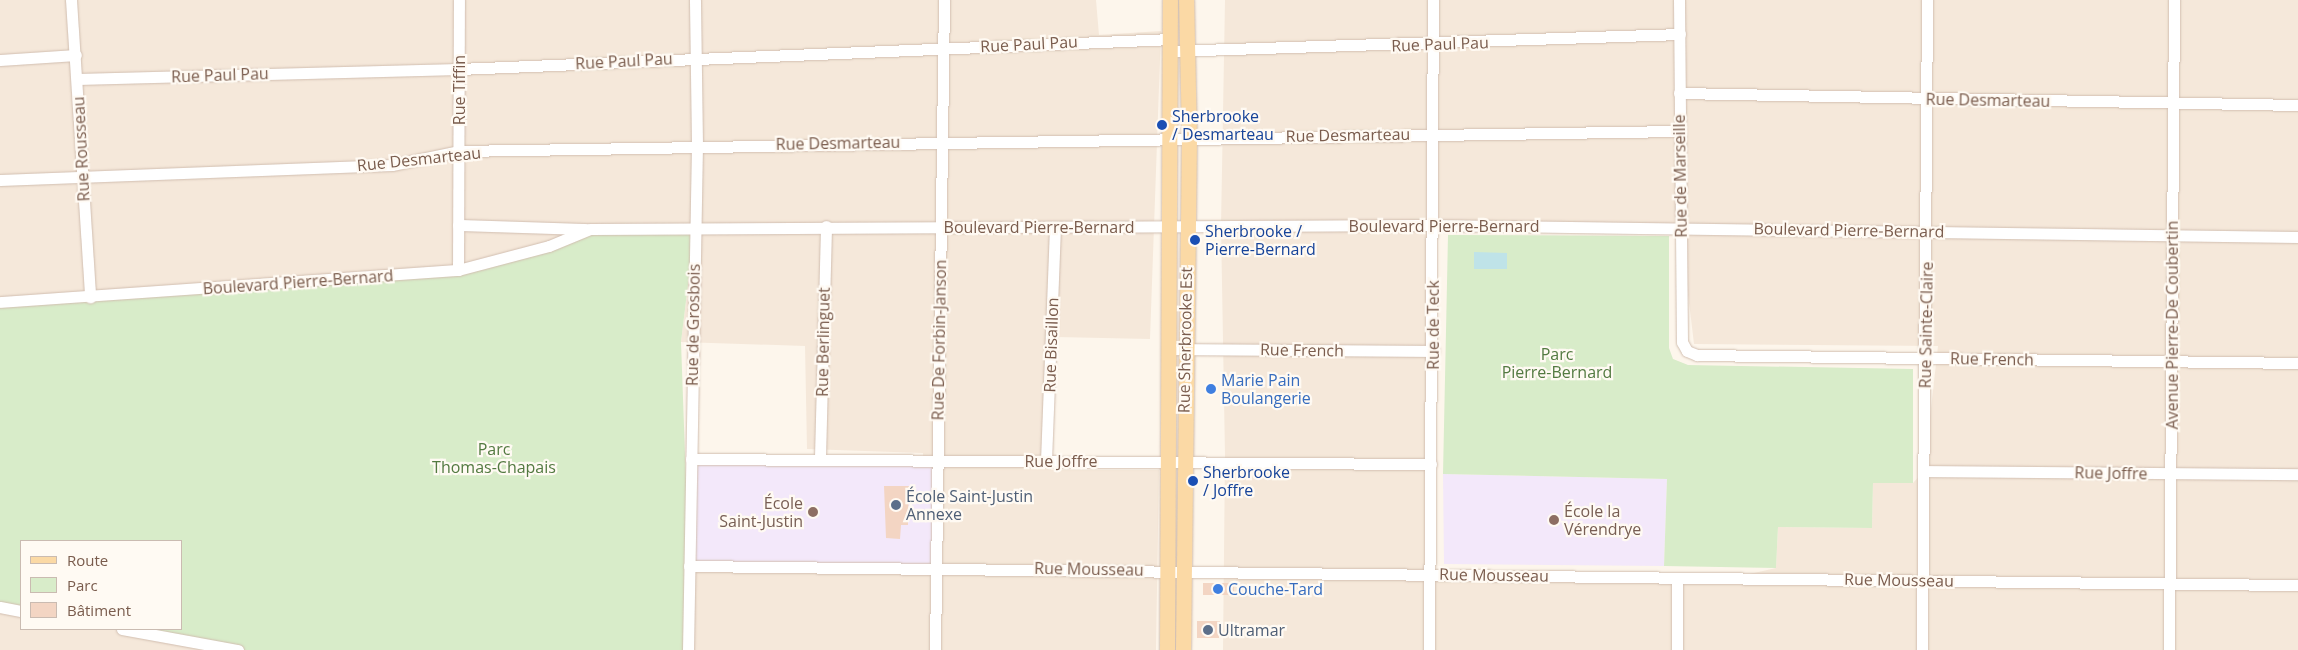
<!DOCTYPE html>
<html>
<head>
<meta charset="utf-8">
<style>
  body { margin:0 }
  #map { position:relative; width:2298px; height:650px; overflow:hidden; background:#fdf6ec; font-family:"Open Sans",sans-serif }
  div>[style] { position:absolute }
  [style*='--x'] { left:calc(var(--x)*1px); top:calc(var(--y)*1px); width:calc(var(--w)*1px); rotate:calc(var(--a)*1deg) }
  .residential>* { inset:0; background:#f5e8da }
  .education>* { inset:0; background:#f3e8fa }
  .green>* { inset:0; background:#d8ecc9 }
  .water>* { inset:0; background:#bfe3e8 }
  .building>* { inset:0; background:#f3d5c3 }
  .roads { filter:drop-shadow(0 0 1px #d1beb0) drop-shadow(0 0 1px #d1beb0) }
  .minor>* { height:11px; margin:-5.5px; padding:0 5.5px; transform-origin:5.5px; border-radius:5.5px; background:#fff }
  .major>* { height:15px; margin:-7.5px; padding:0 7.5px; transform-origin:7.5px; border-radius:7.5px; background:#fbd9a5 }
  .dots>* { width:14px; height:14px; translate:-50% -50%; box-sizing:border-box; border:2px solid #fffaf3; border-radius:50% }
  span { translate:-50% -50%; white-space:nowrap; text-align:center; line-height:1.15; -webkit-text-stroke:4.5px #fffaf3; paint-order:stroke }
  .street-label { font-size:16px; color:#7a5c4d }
  .transit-label { font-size:16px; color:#164399 }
  .left { translate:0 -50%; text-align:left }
  .park-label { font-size:16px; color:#537a41 }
  .shop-label { font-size:16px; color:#366cbe }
  .service-label { font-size:16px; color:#4e5e75 }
  .education-label { font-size:16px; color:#785e54 }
  .right { translate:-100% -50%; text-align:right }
  .legend { position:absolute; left:20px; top:540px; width:162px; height:90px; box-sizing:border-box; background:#fffaf3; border:1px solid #cabbb1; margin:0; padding:6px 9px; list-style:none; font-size:15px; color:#7a5c4d }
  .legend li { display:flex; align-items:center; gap:10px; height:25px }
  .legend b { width:25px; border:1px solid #cabbb1 }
</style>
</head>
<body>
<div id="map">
  <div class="residential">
    <div style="clip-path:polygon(0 0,1096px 0,1099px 35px,1161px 31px,1150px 339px,1056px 337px,1051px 470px,1159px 470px,1156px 650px,688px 650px,689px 566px,921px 559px,923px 453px,807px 449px,805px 346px,681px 342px,695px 227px,458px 270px,0 302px)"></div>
    <div style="clip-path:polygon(evenodd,1225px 0,2298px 0,2298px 650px,1223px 650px,1225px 456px,1221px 226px,1225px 0,1434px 227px,1680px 227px,1694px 344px,1938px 346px,1924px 471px,1913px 483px,1873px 483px,1872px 528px,1778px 527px,1776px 568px,1732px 578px,1430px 574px,1434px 227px)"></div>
    <div style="clip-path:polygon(0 608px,21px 612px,21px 629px,116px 629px,233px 650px,0 650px)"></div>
  </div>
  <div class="education">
    <div style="clip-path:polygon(691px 459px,937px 459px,936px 567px,689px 566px)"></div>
    <div style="clip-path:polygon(1443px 474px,1667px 479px,1664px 566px,1444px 564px)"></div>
  </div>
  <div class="green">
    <div style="clip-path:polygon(695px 227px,681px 342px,689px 566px,688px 650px,233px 650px,116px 629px,181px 629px,181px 541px,21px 541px,21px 612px,0 608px,0 302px,458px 270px,590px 229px)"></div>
    <div style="clip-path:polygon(1448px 235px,1669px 236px,1669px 348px,1673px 359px,1688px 365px,1913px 369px,1913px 483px,1873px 483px,1872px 528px,1778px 527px,1776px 568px,1664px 566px,1667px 479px,1443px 474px)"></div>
  </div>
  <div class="water">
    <div style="clip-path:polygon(1474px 252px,1507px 253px,1507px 269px,1474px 269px)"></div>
  </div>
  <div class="building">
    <div style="clip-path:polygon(884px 486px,909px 486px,908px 525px,901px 525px,900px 539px,886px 538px)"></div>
    <div style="clip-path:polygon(1203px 583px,1234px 583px,1234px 595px,1203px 595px)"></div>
    <div style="clip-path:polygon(1197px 621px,1220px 621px,1219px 638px,1197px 638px)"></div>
  </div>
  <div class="roads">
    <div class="minor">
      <div style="--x:71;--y:0;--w:298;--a:86.3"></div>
      <div style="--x:1679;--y:0;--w:342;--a:89.5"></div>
      <div style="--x:1682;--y:342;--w:10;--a:61"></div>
      <div style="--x:1687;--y:351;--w:11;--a:22"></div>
      <div style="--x:1697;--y:355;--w:601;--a:0.76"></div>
      <div style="--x:1171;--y:51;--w:509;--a:-1.91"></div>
      <div style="--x:0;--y:60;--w:76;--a:-3.8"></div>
      <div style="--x:77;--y:79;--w:382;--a:-1.5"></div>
      <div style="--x:459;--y:69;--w:713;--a:-2.41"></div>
      <div style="--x:1679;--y:93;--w:619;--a:1.11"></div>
      <div style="--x:0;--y:180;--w:392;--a:-2.2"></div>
      <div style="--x:392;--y:165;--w:68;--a:-11.8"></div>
      <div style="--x:459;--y:151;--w:1219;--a:-0.94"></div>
      <div style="--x:458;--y:225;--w:128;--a:1.8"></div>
      <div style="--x:458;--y:270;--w:270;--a:-89.8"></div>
      <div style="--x:0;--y:302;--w:459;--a:-4"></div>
      <div style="--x:458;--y:270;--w:94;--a:-14.8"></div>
      <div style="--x:549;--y:246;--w:44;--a:-22.5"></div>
      <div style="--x:590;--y:229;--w:836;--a:-0.27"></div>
      <div style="--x:1426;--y:225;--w:872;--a:0.79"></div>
      <div style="--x:1170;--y:349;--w:264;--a:0.4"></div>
      <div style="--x:820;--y:457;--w:231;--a:-88.5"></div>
      <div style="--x:691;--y:459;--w:740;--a:0.39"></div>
      <div style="--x:1046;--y:461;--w:233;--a:-87.8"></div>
      <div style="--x:1924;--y:471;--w:374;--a:0.5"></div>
      <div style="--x:689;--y:566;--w:1609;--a:0.68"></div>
      <div style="--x:0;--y:607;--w:21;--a:11"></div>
      <div style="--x:122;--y:629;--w:118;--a:10.3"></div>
      <div style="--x:688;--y:650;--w:505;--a:-88.98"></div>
      <div style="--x:697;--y:145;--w:145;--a:-90.8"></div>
      <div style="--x:935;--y:650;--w:650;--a:-89.21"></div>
      <div style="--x:1429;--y:650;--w:650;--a:-89.65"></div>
      <div style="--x:1677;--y:650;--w:72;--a:-90"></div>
      <div style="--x:1922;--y:650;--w:650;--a:-89.56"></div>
      <div style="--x:2169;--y:650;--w:650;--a:-89.56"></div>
    </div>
    <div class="major">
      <div style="--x:1167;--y:650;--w:650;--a:-89.74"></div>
      <div style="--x:1183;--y:650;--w:512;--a:-89.33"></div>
      <div style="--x:1189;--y:138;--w:138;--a:-91.2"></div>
    </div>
  </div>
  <div class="dots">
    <div style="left:1162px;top:125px;background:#1a4fb4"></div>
    <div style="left:1195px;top:240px;background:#1a4fb4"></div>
    <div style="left:1211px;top:389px;background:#3f7fe0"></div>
    <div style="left:1193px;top:481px;background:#1a4fb4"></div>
    <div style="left:896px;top:505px;background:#5c6f8a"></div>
    <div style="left:813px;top:512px;background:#8d6e63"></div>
    <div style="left:1554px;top:520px;background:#8d6e63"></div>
    <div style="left:1218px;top:589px;background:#3f7fe0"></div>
    <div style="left:1208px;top:630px;background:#5c6f8a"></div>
  </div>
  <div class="street-label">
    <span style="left:1029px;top:44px;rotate:-3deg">Rue Paul Pau</span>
    <span style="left:1440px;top:44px;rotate:-2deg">Rue Paul Pau</span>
    <span style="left:624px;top:61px;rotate:-3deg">Rue Paul Pau</span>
    <span style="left:220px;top:75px;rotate:-2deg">Rue Paul Pau</span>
    <span style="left:459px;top:90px;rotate:-90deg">Rue Tiffin</span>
    <span style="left:1988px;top:100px;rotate:1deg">Rue Desmarteau</span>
    <span style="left:1348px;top:135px;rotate:-1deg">Rue Desmarteau</span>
    <span style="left:838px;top:143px;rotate:-1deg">Rue Desmarteau</span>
    <span style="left:81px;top:149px;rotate:-93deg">Rue Rousseau</span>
    <span style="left:419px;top:159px;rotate:-6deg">Rue Desmarteau</span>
    <span style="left:1680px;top:176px;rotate:-91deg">Rue de Marseille</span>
    <span style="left:1444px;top:226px">Boulevard Pierre-Bernard</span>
    <span style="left:1039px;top:227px">Boulevard Pierre-Bernard</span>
    <span style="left:1849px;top:230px;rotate:1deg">Boulevard Pierre-Bernard</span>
    <span style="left:298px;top:282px;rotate:-4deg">Boulevard Pierre-Bernard</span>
    <span style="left:693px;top:325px;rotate:-89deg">Rue de Grosbois</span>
    <span style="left:1433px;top:325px;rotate:-90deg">Rue de Teck</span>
    <span style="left:1926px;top:325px;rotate:-89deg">Rue Sainte-Claire</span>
    <span style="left:2172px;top:325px;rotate:-90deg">Avenue Pierre-De Coubertin</span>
    <span style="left:939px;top:340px;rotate:-89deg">Rue De Forbin-Janson</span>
    <span style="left:1185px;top:340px;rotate:-89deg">Rue Sherbrooke Est</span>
    <span style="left:823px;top:342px;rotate:-89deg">Rue Berlinguet</span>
    <span style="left:1051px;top:345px;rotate:-88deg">Rue Bisaillon</span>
    <span style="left:1302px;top:350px;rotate:1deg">Rue French</span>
    <span style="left:1992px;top:359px;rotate:1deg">Rue French</span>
    <span style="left:1061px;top:461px">Rue Joffre</span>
    <span style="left:2111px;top:473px;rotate:1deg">Rue Joffre</span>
    <span style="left:1089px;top:569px;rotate:1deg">Rue Mousseau</span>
    <span style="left:1494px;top:575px;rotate:1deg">Rue Mousseau</span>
    <span style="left:1899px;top:580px;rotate:1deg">Rue Mousseau</span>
  </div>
  <div class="transit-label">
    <span class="left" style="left:1172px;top:125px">Sherbrooke<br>/ Desmarteau</span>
    <span class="left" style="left:1205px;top:240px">Sherbrooke /<br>Pierre-Bernard</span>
    <span class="left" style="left:1203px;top:481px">Sherbrooke<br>/ Joffre</span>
  </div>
  <div class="park-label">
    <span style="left:1557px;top:363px">Parc<br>Pierre-Bernard</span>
    <span style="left:494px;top:458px">Parc<br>Thomas-Chapais</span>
  </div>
  <div class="shop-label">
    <span class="left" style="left:1221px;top:389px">Marie Pain<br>Boulangerie</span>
    <span class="left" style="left:1228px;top:589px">Couche-Tard</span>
  </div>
  <div class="service-label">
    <span class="left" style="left:906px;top:505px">École Saint-Justin<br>Annexe</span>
    <span class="left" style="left:1218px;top:630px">Ultramar</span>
  </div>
  <div class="education-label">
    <span class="right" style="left:803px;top:512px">École<br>Saint-Justin</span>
    <span class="left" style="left:1564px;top:520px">École la<br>Vérendrye</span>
  </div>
  <ul class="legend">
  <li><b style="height:6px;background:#fbd9a5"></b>Route</li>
  <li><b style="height:14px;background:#d8ecc9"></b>Parc</li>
  <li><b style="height:14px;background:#f3d5c3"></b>Bâtiment</li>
  </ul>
</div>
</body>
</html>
